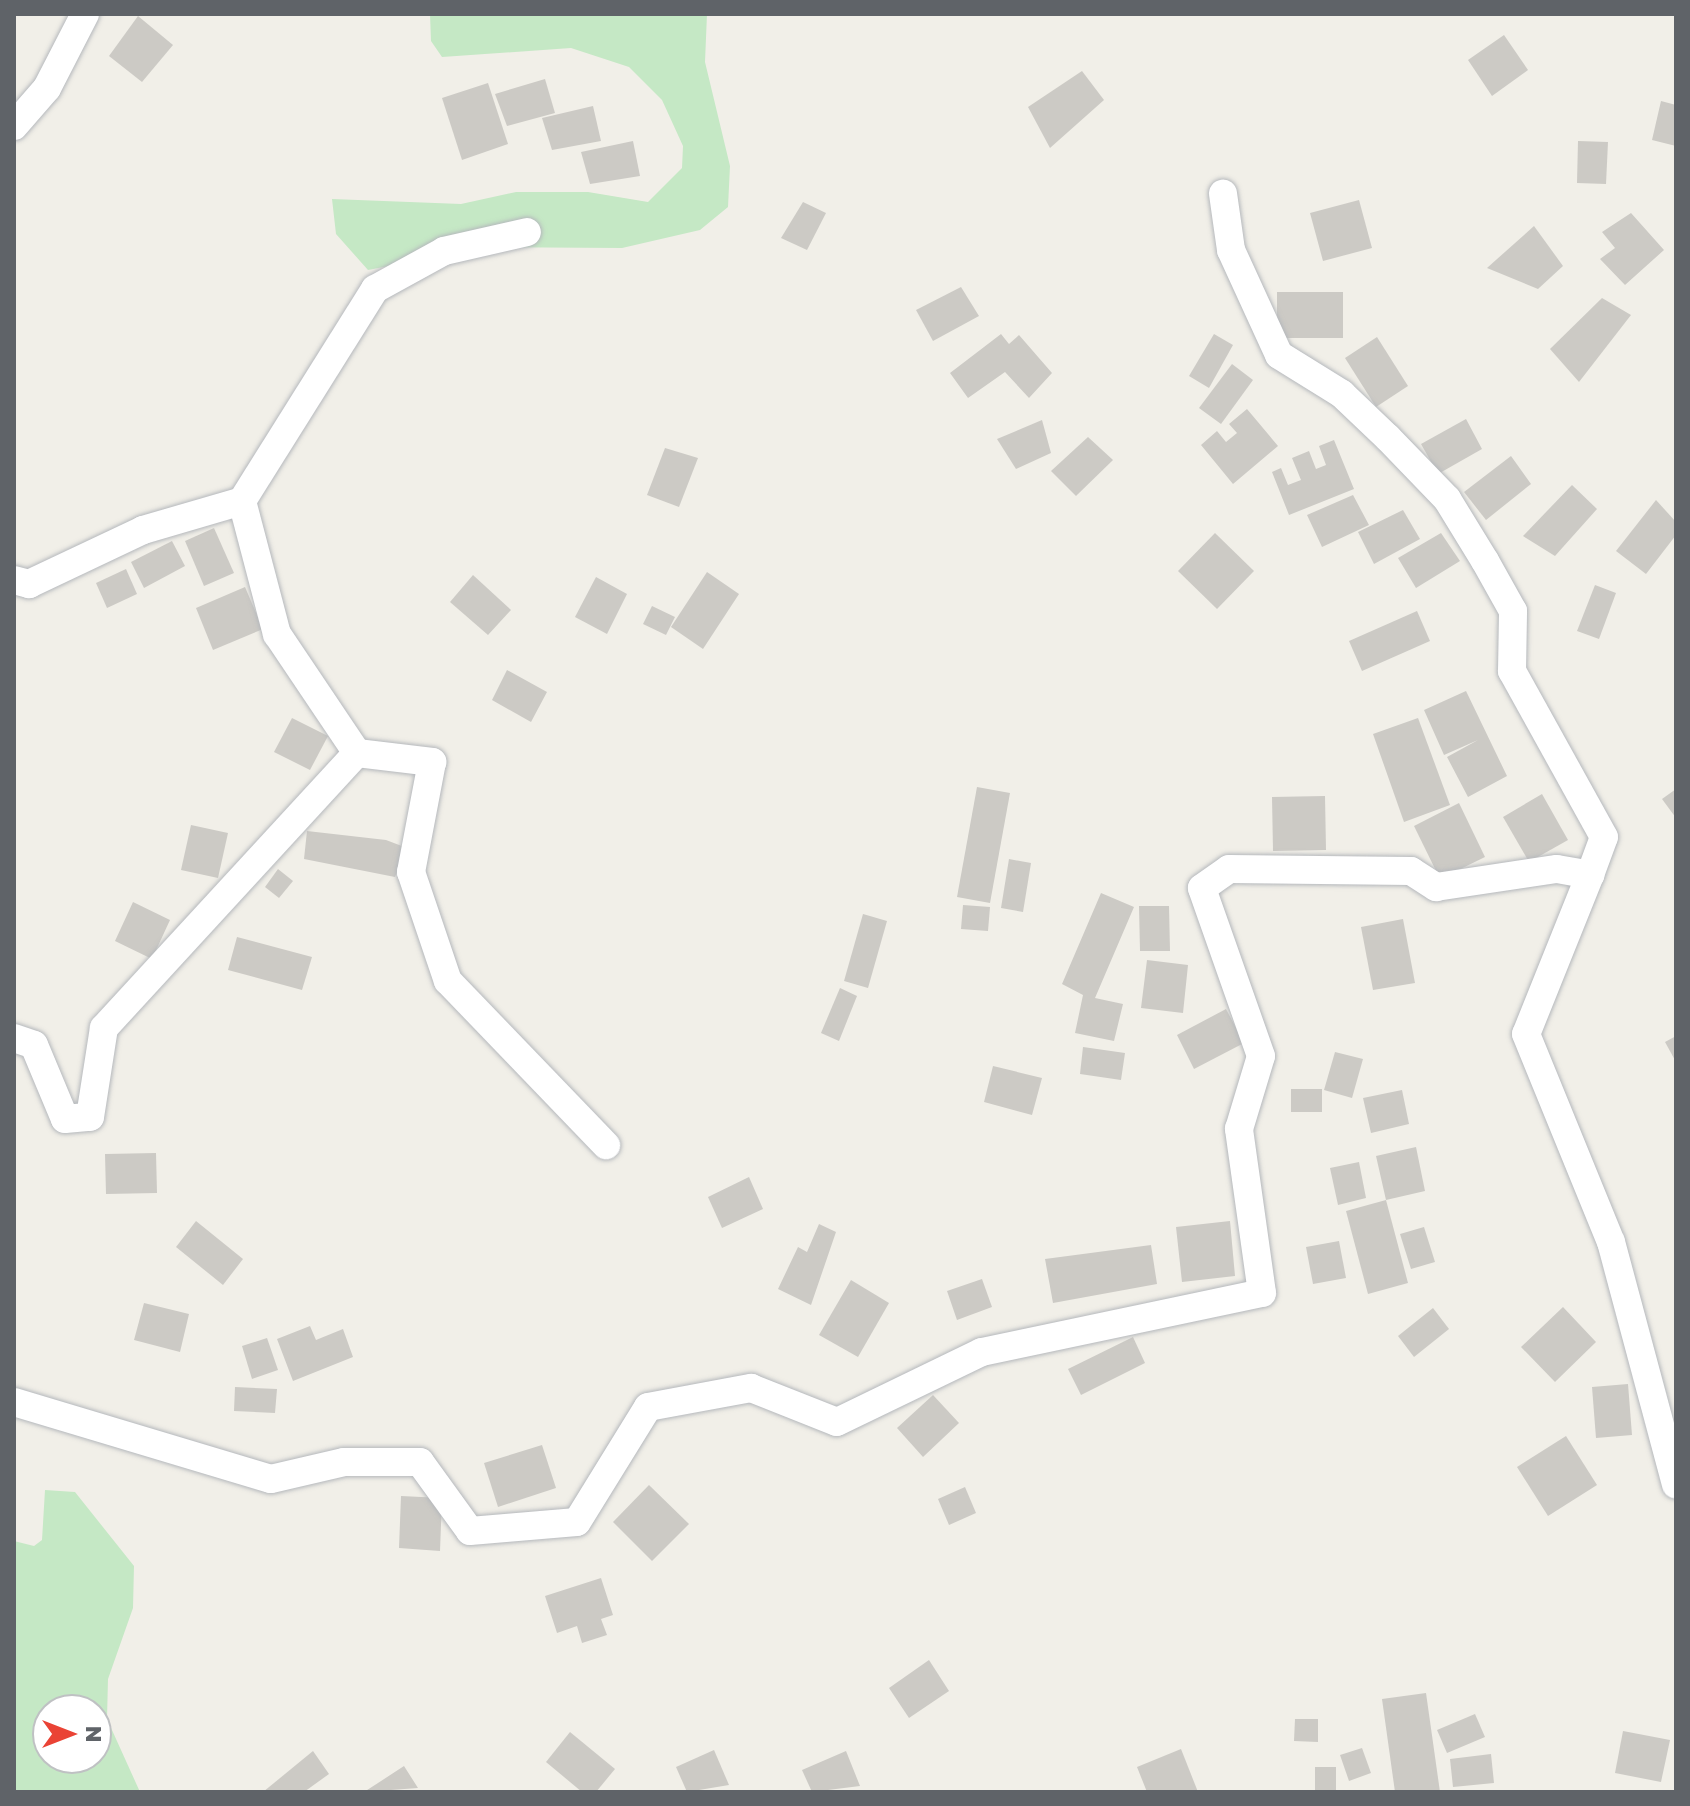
<!DOCTYPE html>
<html>
<head>
<meta charset="utf-8">
<style>
  body { margin:0 }
  #map { position:relative; width:1690px; height:1806px; overflow:hidden; background:#f1efe8; font-family:"Golos Text",sans-serif }
  div>[style] { position:absolute }
  [style*='--x'] { left:calc(var(--x)*1px); top:calc(var(--y)*1px); width:calc(var(--w)*1px); rotate:calc(var(--a)*1deg) }
  .green>* { inset:0; background:#c5e8c5 }
  .building>* { inset:0; background:#cccac5 }
  .roads { filter:drop-shadow(0 0 2px #b5b8bc) drop-shadow(0 0 2px #b5b8bc) }
  .minor>* { height:28px; margin:-14px; padding:0 14px; transform-origin:14px; border-radius:14px; background:#fff }
  span { translate:-50% -50%; white-space:nowrap; text-align:center; line-height:1.15; -webkit-text-stroke:6px #fff; paint-order:stroke }
  .frame { position:absolute; inset:0; border:16px solid #5f6368; pointer-events:none }
  .north { position:absolute; left:32px; top:1694px; width:80px; height:80px; box-sizing:border-box; background:#fff; border:2px solid #bfc1c3; border-radius:50%; rotate:90deg; font-size:22px; font-weight:700; line-height:32px; text-align:center; color:#5f6368 }
  .north::after { content:''; display:block; margin:auto; width:28px; height:36px; background:#ea4335; clip-path:polygon(50% 0,100% 100%,50% 72%,0 100%) }
</style>
</head>
<body>
<div id="map">
  <div class="green">
    <div style="clip-path:polygon(430px 14px,707px 14px,705px 62px,730px 166px,728px 207px,700px 230px,622px 248px,487px 247px,368px 270px,336px 234px,332px 199px,461px 204px,516px 192px,588px 192px,648px 202px,682px 168px,683px 146px,662px 100px,629px 67px,571px 48px,442px 57px,431px 41px)"></div>
    <div style="clip-path:polygon(evenodd,45px 1490px,75px 1492px,134px 1566px,133px 1608px,108px 1679px,107px 1719px,140px 1792px,14px 1792px,14px 1541px,34px 1546px,42px 1540px,45px 1490px,48px 1710px,96px 1710px,96px 1758px,48px 1758px,48px 1710px)"></div>
  </div>
  <div class="building">
    <div style="clip-path:polygon(138px 16px,173px 45px,142px 82px,109px 56px)"></div>
    <div style="clip-path:polygon(1504px 35px,1528px 70px,1492px 96px,1468px 60px)"></div>
    <div style="clip-path:polygon(1082px 71px,1104px 100px,1050px 148px,1028px 107px)"></div>
    <div style="clip-path:polygon(545px 79px,555px 113px,507px 126px,495px 94px)"></div>
    <div style="clip-path:polygon(488px 83px,508px 144px,462px 160px,442px 98px)"></div>
    <div style="clip-path:polygon(1661px 101px,1676px 105px,1676px 146px,1652px 140px)"></div>
    <div style="clip-path:polygon(593px 106px,601px 141px,552px 150px,542px 118px)"></div>
    <div style="clip-path:polygon(633px 141px,640px 176px,590px 184px,581px 152px)"></div>
    <div style="clip-path:polygon(1578px 141px,1608px 142px,1606px 184px,1577px 183px)"></div>
    <div style="clip-path:polygon(1359px 200px,1372px 248px,1323px 261px,1310px 213px)"></div>
    <div style="clip-path:polygon(803px 202px,826px 213px,807px 250px,781px 238px)"></div>
    <div style="clip-path:polygon(1631px 213px,1664px 250px,1625px 285px,1600px 259px,1615px 248px,1602px 232px)"></div>
    <div style="clip-path:polygon(1534px 226px,1563px 266px,1538px 289px,1487px 268px)"></div>
    <div style="clip-path:polygon(961px 287px,979px 316px,933px 341px,916px 310px)"></div>
    <div style="clip-path:polygon(1277px 292px,1343px 292px,1343px 338px,1277px 338px)"></div>
    <div style="clip-path:polygon(1602px 298px,1631px 315px,1579px 382px,1550px 349px)"></div>
    <div style="clip-path:polygon(1001px 334px,1009px 344px,1019px 335px,1052px 373px,1029px 398px,1005px 372px,968px 398px,950px 373px)"></div>
    <div style="clip-path:polygon(1214px 334px,1233px 345px,1209px 388px,1189px 376px)"></div>
    <div style="clip-path:polygon(1377px 337px,1408px 386px,1376px 407px,1345px 358px)"></div>
    <div style="clip-path:polygon(1232px 364px,1253px 380px,1221px 424px,1199px 408px)"></div>
    <div style="clip-path:polygon(1247px 409px,1278px 446px,1233px 484px,1201px 445px,1217px 431px,1226px 442px,1237px 433px,1229px 424px)"></div>
    <div style="clip-path:polygon(1466px 419px,1482px 449px,1438px 474px,1421px 444px)"></div>
    <div style="clip-path:polygon(1042px 420px,1051px 453px,1016px 469px,997px 439px)"></div>
    <div style="clip-path:polygon(1088px 437px,1113px 460px,1076px 496px,1051px 471px)"></div>
    <div style="clip-path:polygon(1334px 440px,1354px 489px,1289px 515px,1272px 472px,1281px 468px,1288px 485px,1301px 480px,1292px 458px,1309px 451px,1316px 469px,1326px 465px,1319px 446px)"></div>
    <div style="clip-path:polygon(665px 448px,698px 458px,679px 507px,647px 495px)"></div>
    <div style="clip-path:polygon(1511px 456px,1531px 484px,1486px 520px,1464px 492px)"></div>
    <div style="clip-path:polygon(1572px 485px,1597px 509px,1555px 556px,1523px 536px)"></div>
    <div style="clip-path:polygon(1353px 495px,1369px 525px,1322px 547px,1307px 515px)"></div>
    <div style="clip-path:polygon(1656px 500px,1676px 522px,1676px 535px,1646px 574px,1616px 551px)"></div>
    <div style="clip-path:polygon(1403px 510px,1420px 539px,1374px 564px,1358px 532px)"></div>
    <div style="clip-path:polygon(214px 528px,234px 573px,204px 586px,185px 541px)"></div>
    <div style="clip-path:polygon(1215px 533px,1254px 571px,1217px 609px,1178px 571px)"></div>
    <div style="clip-path:polygon(1441px 533px,1460px 561px,1416px 588px,1398px 558px)"></div>
    <div style="clip-path:polygon(172px 541px,185px 566px,144px 588px,131px 562px)"></div>
    <div style="clip-path:polygon(126px 569px,137px 594px,107px 608px,96px 583px)"></div>
    <div style="clip-path:polygon(707px 572px,739px 594px,703px 649px,671px 627px)"></div>
    <div style="clip-path:polygon(473px 575px,511px 610px,488px 635px,450px 602px)"></div>
    <div style="clip-path:polygon(596px 577px,627px 594px,607px 634px,575px 617px)"></div>
    <div style="clip-path:polygon(1595px 585px,1616px 593px,1599px 639px,1577px 631px)"></div>
    <div style="clip-path:polygon(245px 587px,263px 629px,213px 650px,196px 608px)"></div>
    <div style="clip-path:polygon(652px 606px,675px 617px,666px 635px,643px 624px)"></div>
    <div style="clip-path:polygon(1417px 611px,1430px 641px,1362px 671px,1349px 641px)"></div>
    <div style="clip-path:polygon(507px 670px,547px 692px,531px 722px,492px 700px)"></div>
    <div style="clip-path:polygon(1466px 691px,1507px 776px,1468px 797px,1447px 757px,1478px 740px,1444px 755px,1424px 710px)"></div>
    <div style="clip-path:polygon(292px 718px,328px 736px,310px 770px,274px 752px)"></div>
    <div style="clip-path:polygon(1418px 718px,1450px 805px,1404px 822px,1373px 734px)"></div>
    <div style="clip-path:polygon(977px 787px,1010px 793px,990px 903px,957px 897px)"></div>
    <div style="clip-path:polygon(1676px 789px,1676px 818px,1662px 799px)"></div>
    <div style="clip-path:polygon(1542px 794px,1568px 840px,1529px 862px,1503px 817px)"></div>
    <div style="clip-path:polygon(1325px 796px,1326px 850px,1273px 851px,1272px 797px)"></div>
    <div style="clip-path:polygon(1459px 803px,1485px 857px,1440px 879px,1414px 826px)"></div>
    <div style="clip-path:polygon(191px 825px,228px 833px,218px 878px,181px 870px)"></div>
    <div style="clip-path:polygon(307px 831px,386px 840px,407px 848px,395px 877px,304px 859px)"></div>
    <div style="clip-path:polygon(1009px 859px,1031px 863px,1023px 912px,1001px 908px)"></div>
    <div style="clip-path:polygon(278px 869px,293px 881px,279px 898px,265px 887px)"></div>
    <div style="clip-path:polygon(1101px 893px,1134px 907px,1095px 998px,1123px 1004px,1114px 1041px,1075px 1033px,1083px 995px,1062px 984px)"></div>
    <div style="clip-path:polygon(133px 902px,170px 920px,152px 959px,115px 941px)"></div>
    <div style="clip-path:polygon(963px 905px,990px 907px,988px 931px,961px 929px)"></div>
    <div style="clip-path:polygon(1139px 906px,1169px 906px,1170px 951px,1140px 951px)"></div>
    <div style="clip-path:polygon(863px 914px,887px 921px,868px 988px,844px 981px)"></div>
    <div style="clip-path:polygon(1403px 919px,1415px 983px,1373px 990px,1361px 927px)"></div>
    <div style="clip-path:polygon(237px 937px,312px 957px,302px 990px,228px 970px)"></div>
    <div style="clip-path:polygon(1147px 960px,1188px 965px,1183px 1013px,1141px 1008px)"></div>
    <div style="clip-path:polygon(840px 988px,857px 996px,839px 1041px,821px 1033px)"></div>
    <div style="clip-path:polygon(1226px 1009px,1244px 1043px,1194px 1069px,1177px 1035px)"></div>
    <div style="clip-path:polygon(1676px 1036px,1676px 1062px,1665px 1042px)"></div>
    <div style="clip-path:polygon(1083px 1047px,1125px 1053px,1121px 1080px,1080px 1074px)"></div>
    <div style="clip-path:polygon(1335px 1052px,1363px 1059px,1352px 1098px,1324px 1090px)"></div>
    <div style="clip-path:polygon(993px 1066px,1042px 1078px,1032px 1115px,984px 1102px)"></div>
    <div style="clip-path:polygon(1291px 1089px,1322px 1089px,1322px 1112px,1291px 1112px)"></div>
    <div style="clip-path:polygon(1402px 1090px,1409px 1124px,1371px 1133px,1363px 1098px)"></div>
    <div style="clip-path:polygon(1416px 1147px,1425px 1191px,1386px 1200px,1376px 1156px)"></div>
    <div style="clip-path:polygon(156px 1153px,157px 1193px,106px 1194px,105px 1154px)"></div>
    <div style="clip-path:polygon(1359px 1162px,1366px 1198px,1338px 1205px,1330px 1168px)"></div>
    <div style="clip-path:polygon(749px 1177px,763px 1209px,722px 1228px,708px 1197px)"></div>
    <div style="clip-path:polygon(1386px 1200px,1408px 1283px,1368px 1294px,1346px 1211px)"></div>
    <div style="clip-path:polygon(196px 1221px,243px 1259px,223px 1285px,176px 1247px)"></div>
    <div style="clip-path:polygon(1230px 1221px,1235px 1276px,1182px 1282px,1176px 1227px)"></div>
    <div style="clip-path:polygon(819px 1224px,836px 1232px,811px 1305px,778px 1289px,798px 1247px,807px 1252px)"></div>
    <div style="clip-path:polygon(1424px 1227px,1435px 1262px,1411px 1269px,1400px 1234px)"></div>
    <div style="clip-path:polygon(1339px 1241px,1346px 1278px,1313px 1284px,1306px 1247px)"></div>
    <div style="clip-path:polygon(1151px 1245px,1157px 1284px,1053px 1303px,1045px 1259px)"></div>
    <div style="clip-path:polygon(982px 1279px,992px 1307px,957px 1320px,947px 1291px)"></div>
    <div style="clip-path:polygon(851px 1280px,889px 1303px,858px 1357px,819px 1335px)"></div>
    <div style="clip-path:polygon(144px 1303px,189px 1314px,180px 1352px,134px 1340px)"></div>
    <div style="clip-path:polygon(1563px 1307px,1596px 1342px,1555px 1382px,1521px 1347px)"></div>
    <div style="clip-path:polygon(1433px 1308px,1449px 1329px,1414px 1357px,1398px 1336px)"></div>
    <div style="clip-path:polygon(310px 1326px,316px 1340px,343px 1329px,353px 1357px,293px 1381px,277px 1339px)"></div>
    <div style="clip-path:polygon(1133px 1337px,1145px 1363px,1081px 1395px,1068px 1369px)"></div>
    <div style="clip-path:polygon(267px 1338px,278px 1370px,252px 1379px,242px 1346px)"></div>
    <div style="clip-path:polygon(1628px 1384px,1632px 1435px,1596px 1438px,1592px 1387px)"></div>
    <div style="clip-path:polygon(235px 1387px,277px 1389px,275px 1413px,234px 1411px)"></div>
    <div style="clip-path:polygon(933px 1395px,959px 1423px,923px 1457px,897px 1428px)"></div>
    <div style="clip-path:polygon(1566px 1436px,1597px 1485px,1548px 1516px,1517px 1467px)"></div>
    <div style="clip-path:polygon(542px 1445px,556px 1488px,498px 1507px,484px 1463px)"></div>
    <div style="clip-path:polygon(649px 1485px,689px 1524px,652px 1561px,613px 1522px)"></div>
    <div style="clip-path:polygon(965px 1487px,976px 1513px,949px 1525px,938px 1499px)"></div>
    <div style="clip-path:polygon(401px 1496px,442px 1498px,440px 1551px,399px 1548px)"></div>
    <div style="clip-path:polygon(601px 1578px,613px 1615px,601px 1619px,607px 1635px,582px 1643px,577px 1626px,557px 1633px,545px 1596px)"></div>
    <div style="clip-path:polygon(929px 1660px,949px 1691px,909px 1718px,889px 1688px)"></div>
    <div style="clip-path:polygon(1426px 1693px,1440px 1792px,1395px 1792px,1382px 1699px)"></div>
    <div style="clip-path:polygon(1475px 1714px,1485px 1737px,1447px 1753px,1437px 1730px)"></div>
    <div style="clip-path:polygon(1295px 1719px,1318px 1719px,1318px 1742px,1294px 1741px)"></div>
    <div style="clip-path:polygon(1623px 1731px,1670px 1740px,1661px 1782px,1615px 1773px)"></div>
    <div style="clip-path:polygon(570px 1732px,615px 1769px,596px 1792px,582px 1792px,546px 1762px)"></div>
    <div style="clip-path:polygon(1362px 1748px,1371px 1773px,1349px 1781px,1340px 1755px)"></div>
    <div style="clip-path:polygon(1181px 1749px,1198px 1792px,1147px 1792px,1137px 1767px)"></div>
    <div style="clip-path:polygon(714px 1750px,729px 1785px,687px 1792px,676px 1767px)"></div>
    <div style="clip-path:polygon(313px 1751px,329px 1774px,304px 1792px,263px 1792px)"></div>
    <div style="clip-path:polygon(846px 1751px,860px 1786px,812px 1792px,802px 1770px)"></div>
    <div style="clip-path:polygon(1491px 1754px,1494px 1783px,1453px 1787px,1450px 1759px)"></div>
    <div style="clip-path:polygon(404px 1766px,418px 1788px,364px 1792px,378px 1783px)"></div>
    <div style="clip-path:polygon(1315px 1767px,1336px 1767px,1336px 1792px,1315px 1792px)"></div>
  </div>
  <div class="roads">
    <div class="minor">
      <div style="--x:14;--y:126;--w:50;--a:-49"></div>
      <div style="--x:47;--y:88;--w:83;--a:-62.8"></div>
      <div style="--x:242;--y:501;--w:138;--a:75.3"></div>
      <div style="--x:277;--y:634;--w:143;--a:56.1"></div>
      <div style="--x:14;--y:580;--w:16;--a:15"></div>
      <div style="--x:29;--y:584;--w:126;--a:-25.3"></div>
      <div style="--x:143;--y:530;--w:103;--a:-16.3"></div>
      <div style="--x:242;--y:501;--w:250;--a:-57.9"></div>
      <div style="--x:375;--y:289;--w:79;--a:-28.8"></div>
      <div style="--x:444;--y:251;--w:85;--a:-12.9"></div>
      <div style="--x:1590;--y:875;--w:171;--a:111.9"></div>
      <div style="--x:1526;--y:1034;--w:225;--a:67.8"></div>
      <div style="--x:1611;--y:1242;--w:251;--a:75"></div>
      <div style="--x:14;--y:1038;--w:21;--a:19"></div>
      <div style="--x:34;--y:1045;--w:80;--a:67.3"></div>
      <div style="--x:65;--y:1119;--w:25;--a:-5"></div>
      <div style="--x:90;--y:1117;--w:90;--a:-81.1"></div>
      <div style="--x:104;--y:1028;--w:374;--a:-47.4"></div>
      <div style="--x:357;--y:753;--w:76;--a:6.8"></div>
      <div style="--x:432;--y:762;--w:112;--a:100.8"></div>
      <div style="--x:411;--y:872;--w:115;--a:71.3"></div>
      <div style="--x:448;--y:981;--w:228;--a:46.1"></div>
      <div style="--x:14;--y:1402;--w:268;--a:16.7"></div>
      <div style="--x:271;--y:1479;--w:75;--a:-13.1"></div>
      <div style="--x:344;--y:1462;--w:76;--a:0"></div>
      <div style="--x:420;--y:1462;--w:85;--a:54.1"></div>
      <div style="--x:470;--y:1531;--w:107;--a:-4.8"></div>
      <div style="--x:577;--y:1522;--w:135;--a:-58.3"></div>
      <div style="--x:648;--y:1407;--w:105;--a:-10.5"></div>
      <div style="--x:751;--y:1388;--w:92;--a:21.6"></div>
      <div style="--x:837;--y:1422;--w:161;--a:-25.8"></div>
      <div style="--x:982;--y:1352;--w:286;--a:-11.9"></div>
      <div style="--x:1262;--y:1293;--w:166;--a:-98"></div>
      <div style="--x:1239;--y:1129;--w:76;--a:-73.2"></div>
      <div style="--x:1261;--y:1056;--w:178;--a:-109.4"></div>
      <div style="--x:1202;--y:888;--w:33;--a:-35"></div>
      <div style="--x:1229;--y:869;--w:182;--a:0.6"></div>
      <div style="--x:1411;--y:871;--w:30;--a:33"></div>
      <div style="--x:1436;--y:887;--w:122;--a:-8.5"></div>
      <div style="--x:1557;--y:869;--w:34;--a:10"></div>
      <div style="--x:1590;--y:875;--w:40;--a:-69.8"></div>
      <div style="--x:1604;--y:837;--w:190;--a:-119"></div>
      <div style="--x:1512;--y:671;--w:60;--a:-89"></div>
      <div style="--x:1513;--y:611;--w:57;--a:-119.2"></div>
      <div style="--x:1485;--y:561;--w:73;--a:-121.5"></div>
      <div style="--x:1447;--y:499;--w:85;--a:-134"></div>
      <div style="--x:1388;--y:438;--w:64;--a:-136.3"></div>
      <div style="--x:1342;--y:394;--w:74;--a:-148.2"></div>
      <div style="--x:1279;--y:355;--w:115;--a:-114.6"></div>
      <div style="--x:1231;--y:250;--w:57;--a:-98.1"></div>
    </div>
  </div>
  <div class="frame"></div>
  <div class="north">N</div>
</div>
</body>
</html>
